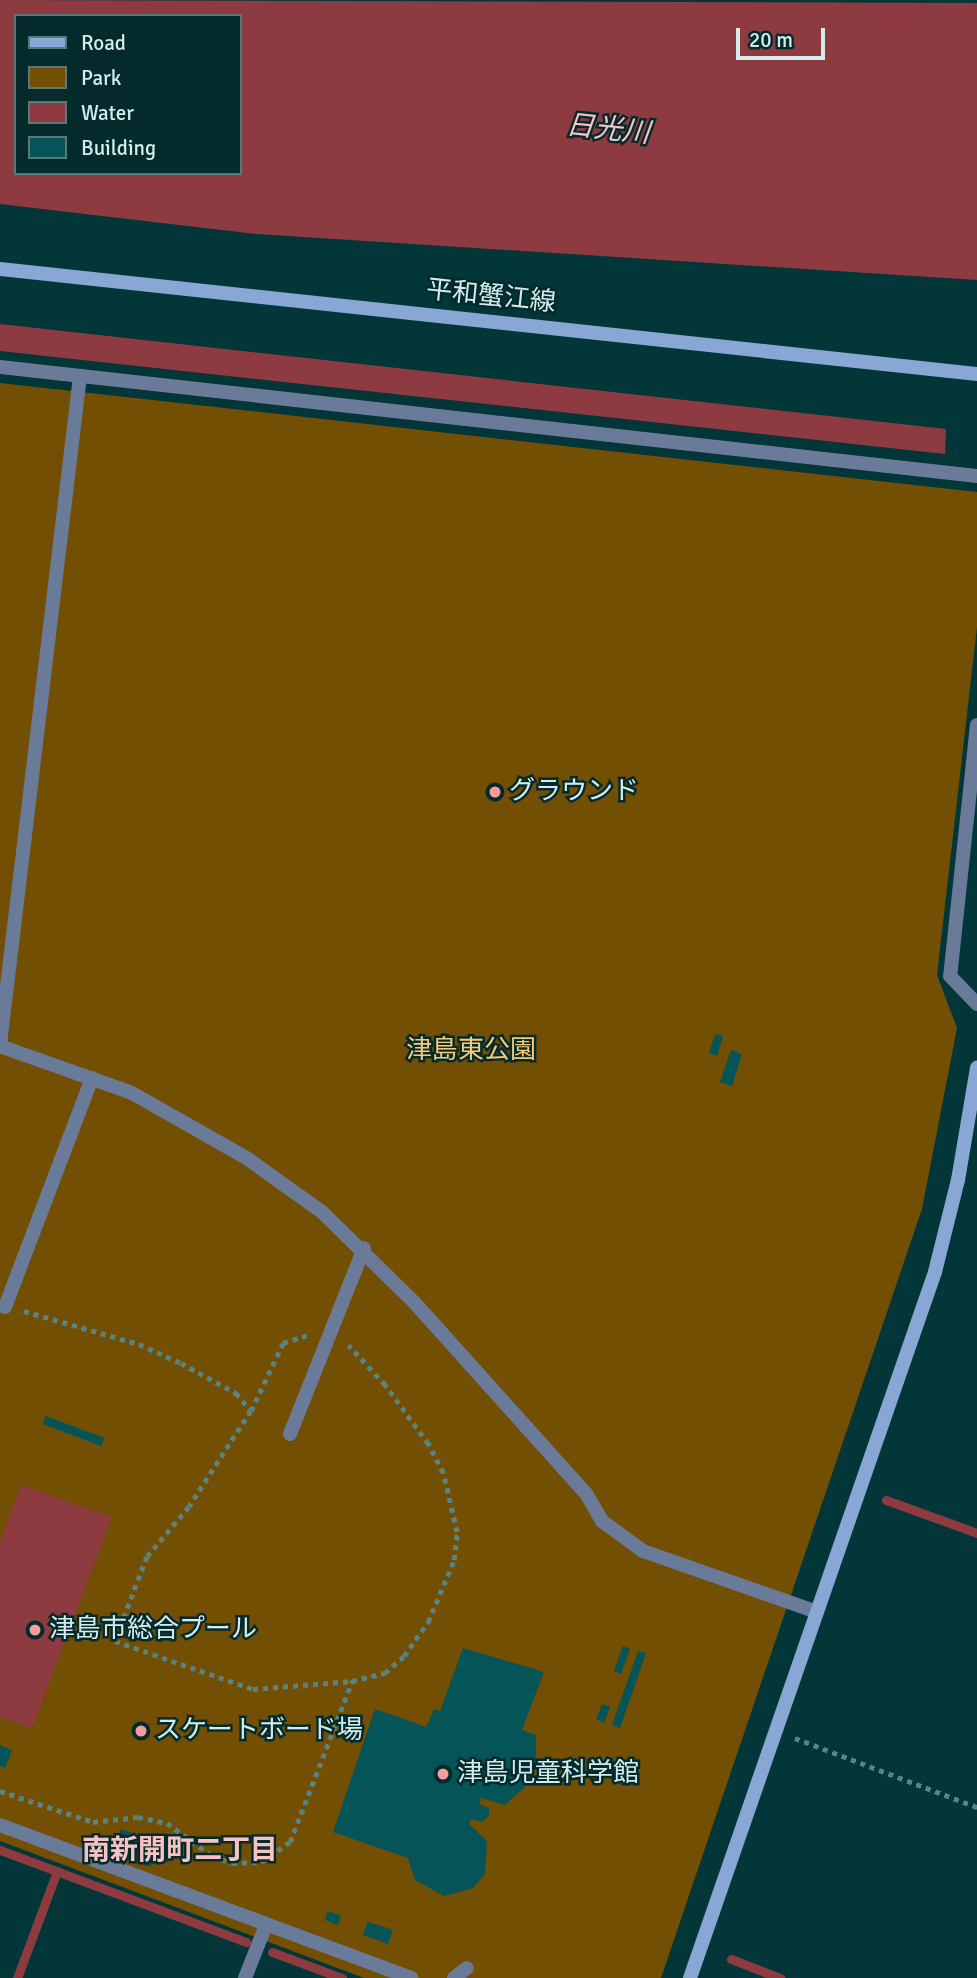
<!DOCTYPE html>
<html>
<head>
<meta charset="utf-8">
<style>
  body { margin:0 }
  #map { position:relative; width:977px; height:1978px; overflow:hidden; background:#023638; font-family:Signika,"Noto Sans JP",sans-serif }
  div>[style] { position:absolute }
  [style*='--x'] { left:calc(var(--x)*1px); top:calc(var(--y)*1px); width:calc(var(--w)*1px); rotate:calc(var(--a)*1deg) }
  .green>* { inset:0; background:#724f02 }
  .water>* { inset:0; background:#8d3b40 }
  .stream>* { height:9px; margin:-4.5px; padding:0 4.5px; transform-origin:4.5px; border-radius:4.5px; background:#8d3b40 }
  .building>* { inset:0; background:#055457 }
  .path>* { height:4.5px; margin-top:-2.25px; transform-origin:0; background:repeating-linear-gradient(90deg,#5a8384 0 5px,transparent 0 10px) }
  .lane>* { height:14px; margin:-7px; padding:0 7px; transform-origin:7px; border-radius:7px; background:#697b99 }
  .street>* { height:14px; margin:-7px; padding:0 7px; transform-origin:7px; border-radius:7px; background:#697b99 }
  .secondary>* { height:14px; margin:-7px; padding:0 7px; transform-origin:7px; border-radius:7px; background:#89a7d5 }
  .dots>* { width:19px; height:19px; translate:-50% -50%; box-sizing:border-box; border:4px solid #052a2c; border-radius:50% }
  span { translate:-50% -50%; white-space:nowrap; text-align:center; line-height:1.15; -webkit-text-stroke:5px #052a2c; paint-order:stroke }
  .street-label { font-size:26px; color:#d4eced }
  .poi-label { font-size:26px; color:#d4eced }
  .left { translate:0 -50%; text-align:left }
  .park-label { font-size:26px; color:#f9c978 }
  .water-label { font-size:28px; color:#f7c5c5; font-style:italic }
  .neighbourhood-label { font-size:28px; color:#f7c2c2; font-weight:700 }
  .legend { position:absolute; left:14px; top:14px; width:228px; height:161px; box-sizing:border-box; background:#052a2c; border:2px solid #587879; margin:0; padding:9px 12px; list-style:none; font-size:21px; color:#d4eced }
  .legend li { display:flex; align-items:center; gap:14px; height:35px }
  .legend b { width:35px; border:2px solid #587879 }
  .scale { position:absolute; left:736px; top:28px; width:89px; height:32px; box-sizing:border-box; border:4px solid #d4eced; border-top:0; padding-left:9px; font-size:21px; line-height:24px; white-space:nowrap; color:#d4eced; -webkit-text-stroke:5px #052a2c; paint-order:stroke }
</style>
</head>
<body>
<div id="map">
  <div class="green">
    <div style="clip-path:polygon(0 383px,977px 492px,977px 627px,937px 975px,957px 1028px,922px 1209px,661px 1978px,364px 1978px,0 1841px)"></div>
  </div>
  <div class="water">
    <div style="clip-path:polygon(evenodd,0 0,977px 3px,977px 280px,257px 234px,0 204px,0 0,16px 16px,240px 16px,240px 173px,16px 173px,16px 16px)"></div>
    <div style="clip-path:polygon(0 324px,946px 429px,945px 454px,0 351px)"></div>
    <div style="clip-path:polygon(21px 1485px,112px 1517px,32px 1728px,0 1717px,0 1542px)"></div>
  </div>
  <div class="stream">
    <div style="--x:886;--y:1500;--w:97;--a:19.9"></div>
    <div style="--x:0;--y:1850;--w:263;--a:20.5"></div>
    <div style="--x:272;--y:1952;--w:75;--a:20.4"></div>
    <div style="--x:731;--y:1959;--w:53;--a:21.2"></div>
    <div style="--x:17;--y:1978;--w:114;--a:-69.5"></div>
  </div>
  <div class="building">
    <div style="clip-path:polygon(715px 1034px,723px 1036px,717px 1056px,709px 1053px)"></div>
    <div style="clip-path:polygon(731px 1050px,742px 1054px,732px 1086px,720px 1082px)"></div>
    <div style="clip-path:polygon(46px 1416px,104px 1438px,101px 1446px,43px 1424px)"></div>
    <div style="clip-path:polygon(623px 1646px,630px 1649px,621px 1674px,614px 1671px)"></div>
    <div style="clip-path:polygon(463px 1648px,544px 1672px,522px 1730px,536px 1735px,536px 1767px,530px 1782px,505px 1805px,481px 1798px,479px 1804px,489px 1808px,489px 1816px,482px 1822px,471px 1819px,469px 1824px,487px 1841px,485px 1874px,473px 1888px,444px 1896px,415px 1880px,408px 1858px,333px 1832px,375px 1709px,426px 1727px,434px 1709px,440px 1711px)"></div>
    <div style="clip-path:polygon(638px 1651px,646px 1653px,620px 1728px,612px 1725px)"></div>
    <div style="clip-path:polygon(602px 1704px,610px 1707px,604px 1723px,596px 1719px)"></div>
    <div style="clip-path:polygon(0 1745px,12px 1750px,5px 1768px,0 1766px)"></div>
    <div style="clip-path:polygon(121px 1829px,173px 1848px,168px 1863px,154px 1858px,151px 1867px,112px 1853px)"></div>
    <div style="clip-path:polygon(328px 1911px,341px 1916px,338px 1925px,325px 1920px)"></div>
    <div style="clip-path:polygon(368px 1922px,393px 1930px,388px 1944px,363px 1935px)"></div>
  </div>
  <div class="path">
    <div style="--x:24;--y:1311;--w:120;--a:16"></div>
    <div style="--x:139;--y:1344;--w:46;--a:24.3"></div>
    <div style="--x:181;--y:1363;--w:63;--a:28.6"></div>
    <div style="--x:236;--y:1393;--w:23;--a:50"></div>
    <div style="--x:251;--y:1411;--w:75;--a:-64.8"></div>
    <div style="--x:283;--y:1343;--w:25;--a:-18"></div>
    <div style="--x:251;--y:1411;--w:114;--a:122.9"></div>
    <div style="--x:189;--y:1507;--w:65;--a:130"></div>
    <div style="--x:147;--y:1557;--w:90;--a:110.9"></div>
    <div style="--x:115;--y:1641;--w:146;--a:19.2"></div>
    <div style="--x:253;--y:1689;--w:99;--a:-4.6"></div>
    <div style="--x:795;--y:1738;--w:195;--a:20.8"></div>
    <div style="--x:0;--y:1791;--w:98;--a:18.4"></div>
    <div style="--x:93;--y:1822;--w:45;--a:-6.3"></div>
    <div style="--x:138;--y:1817;--w:30;--a:12"></div>
    <div style="--x:167;--y:1823;--w:56;--a:36.3"></div>
    <div style="--x:212;--y:1856;--w:21;--a:19"></div>
    <div style="--x:232;--y:1863;--w:29;--a:-2"></div>
    <div style="--x:261;--y:1862;--w:35;--a:-35"></div>
    <div style="--x:290;--y:1842;--w:173;--a:-68.9"></div>
    <div style="--x:352;--y:1681;--w:34;--a:-14"></div>
    <div style="--x:385;--y:1673;--w:25;--a:-42"></div>
    <div style="--x:404;--y:1656;--w:42;--a:-54.8"></div>
    <div style="--x:428;--y:1622;--w:67;--a:-67.2"></div>
    <div style="--x:454;--y:1560;--w:28;--a:-84"></div>
    <div style="--x:457;--y:1532;--w:61;--a:-103.3"></div>
    <div style="--x:443;--y:1473;--w:33;--a:-117"></div>
    <div style="--x:428;--y:1444;--w:73;--a:-126.1"></div>
    <div style="--x:385;--y:1385;--w:54;--a:-132.8"></div>
  </div>
  <div class="lane">
    <div style="--x:0;--y:1044;--w:673;--a:-83.17"></div>
    <div style="--x:0;--y:1046;--w:140;--a:19.6"></div>
    <div style="--x:132;--y:1093;--w:133;--a:29.6"></div>
    <div style="--x:248;--y:1159;--w:91;--a:35.6"></div>
    <div style="--x:322;--y:1212;--w:129;--a:44.4"></div>
    <div style="--x:414;--y:1302;--w:259;--a:48.1"></div>
    <div style="--x:587;--y:1495;--w:30;--a:60"></div>
    <div style="--x:602;--y:1521;--w:51;--a:36.2"></div>
    <div style="--x:643;--y:1551;--w:184;--a:19.3"></div>
    <div style="--x:5;--y:1307;--w:245;--a:-69.2"></div>
    <div style="--x:290;--y:1434;--w:200;--a:-68.3"></div>
    <div style="--x:0;--y:1825;--w:439;--a:20.4"></div>
    <div style="--x:454;--y:1978;--w:16;--a:-38"></div>
  </div>
  <div class="street">
    <div style="--x:0;--y:367;--w:983;--a:6.37"></div>
    <div style="--x:977;--y:725;--w:252;--a:96.1"></div>
    <div style="--x:950;--y:976;--w:39;--a:46"></div>
    <div style="--x:245;--y:1978;--w:57;--a:-68.4"></div>
  </div>
  <div class="secondary">
    <div style="--x:0;--y:269;--w:983;--a:6.13"></div>
    <div style="--x:690;--y:1978;--w:747;--a:-70.86"></div>
    <div style="--x:935;--y:1272;--w:95;--a:-76"></div>
    <div style="--x:958;--y:1180;--w:114;--a:-80.4"></div>
  </div>
  <div class="dots">
    <div style="left:495px;top:792px;background:#f59b9c"></div>
    <div style="left:35px;top:1630px;background:#f59b9c"></div>
    <div style="left:141px;top:1731px;background:#f59b9c"></div>
    <div style="left:443px;top:1774px;background:#f59b9c"></div>
  </div>
  <div class="street-label">
    <span style="left:491px;top:297px;rotate:6deg">平和蟹江線</span>
  </div>
  <div class="poi-label">
    <span class="left" style="left:509px;top:792px">グラウンド</span>
    <span class="left" style="left:49px;top:1630px">津島市総合プール</span>
    <span class="left" style="left:155px;top:1731px">スケートボード場</span>
    <span class="left" style="left:457px;top:1774px">津島児童科学館</span>
  </div>
  <div class="park-label">
    <span style="left:471px;top:1051px">津島東公園</span>
  </div>
  <div class="water-label">
    <span style="left:608px;top:129px;rotate:6deg">日光川</span>
  </div>
  <div class="neighbourhood-label">
    <span style="left:180px;top:1850px">南新開町二丁目</span>
  </div>
  <ul class="legend">
  <li><b style="height:9px;background:#89a7d5"></b>Road</li>
  <li><b style="height:19px;background:#724f02"></b>Park</li>
  <li><b style="height:19px;background:#8d3b40"></b>Water</li>
  <li><b style="height:19px;background:#055457"></b>Building</li>
  </ul>
  <div class="scale">20 m</div>
</div>
</body>
</html>
